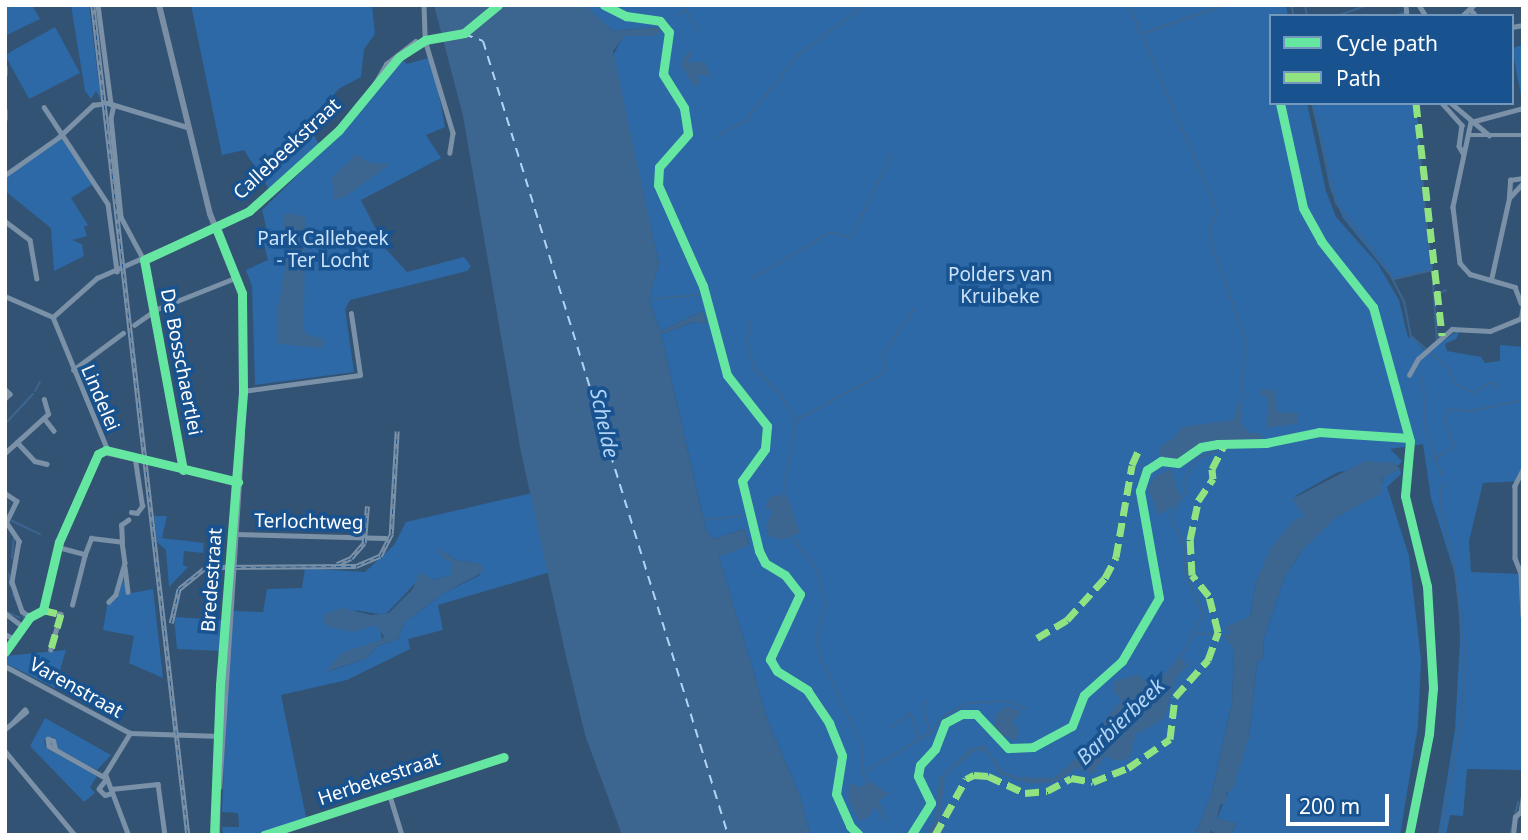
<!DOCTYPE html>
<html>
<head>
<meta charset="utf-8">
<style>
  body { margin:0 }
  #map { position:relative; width:1528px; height:840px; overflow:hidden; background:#335374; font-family:"Noto Sans",sans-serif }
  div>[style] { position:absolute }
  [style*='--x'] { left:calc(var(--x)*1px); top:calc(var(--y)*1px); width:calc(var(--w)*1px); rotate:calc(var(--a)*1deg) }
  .green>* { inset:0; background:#2c69a6 }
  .water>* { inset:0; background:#3c6590 }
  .stream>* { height:2px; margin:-1px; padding:0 1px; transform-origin:1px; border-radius:1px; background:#3c6590 }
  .ferry>* { height:2px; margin-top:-1px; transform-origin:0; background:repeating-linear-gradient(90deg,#b1d4f6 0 9px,transparent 0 16px) }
  .minor>* { height:4.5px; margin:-2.25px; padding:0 2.25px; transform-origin:2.25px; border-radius:2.25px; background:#7a91a7 }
  .major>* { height:6px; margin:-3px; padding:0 3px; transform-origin:3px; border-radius:3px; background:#7a8fa6 }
  .rail>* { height:4.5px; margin-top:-2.25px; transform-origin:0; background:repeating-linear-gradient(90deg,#18528f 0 5px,#7b91a7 0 10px); box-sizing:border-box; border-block:2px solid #7b91a7 }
  .quiet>* { height:7px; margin-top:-3.5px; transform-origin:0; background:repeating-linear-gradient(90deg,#91e382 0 14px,transparent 0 21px) }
  .cycleway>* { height:9px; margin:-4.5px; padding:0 4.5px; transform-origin:4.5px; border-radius:4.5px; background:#66e7a1 }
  span { translate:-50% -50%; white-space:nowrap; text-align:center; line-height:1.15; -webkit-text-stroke:7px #18528f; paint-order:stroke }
  .street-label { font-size:19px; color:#fff }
  .park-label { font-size:19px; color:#cce4fb }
  .water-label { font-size:21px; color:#b1d4f6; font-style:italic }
  .frame { position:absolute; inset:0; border:7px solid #fff; pointer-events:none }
  .legend { position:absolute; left:1269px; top:14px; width:245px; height:91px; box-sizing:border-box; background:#18528f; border:2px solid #7497bc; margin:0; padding:9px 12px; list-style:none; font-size:21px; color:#fff }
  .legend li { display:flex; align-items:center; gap:14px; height:35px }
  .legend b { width:35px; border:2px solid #7497bc }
  .scale { position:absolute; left:1286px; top:794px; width:103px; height:32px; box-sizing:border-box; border:4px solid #fff; border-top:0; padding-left:9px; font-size:21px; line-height:24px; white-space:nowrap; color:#fff; -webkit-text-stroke:5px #18528f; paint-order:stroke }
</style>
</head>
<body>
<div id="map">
  <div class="green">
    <div style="clip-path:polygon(5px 5px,32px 5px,40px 19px,5px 36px)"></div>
    <div style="clip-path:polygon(71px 5px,89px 5px,101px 100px,96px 91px,91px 99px,85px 91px)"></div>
    <div style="clip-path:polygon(191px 5px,372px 5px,375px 34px,364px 49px,361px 77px,340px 88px,306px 122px,319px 144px,269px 189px,244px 150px,222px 155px)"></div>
    <div style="clip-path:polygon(585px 5px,1286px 5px,1288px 16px,1271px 16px,1271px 103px,1307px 103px,1326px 191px,1336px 217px,1378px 264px,1399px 300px,1408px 338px,1411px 336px,1427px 353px,1461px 328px,1456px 339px,1445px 344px,1447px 351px,1481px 357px,1485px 363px,1500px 361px,1500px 345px,1523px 347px,1523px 481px,1483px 483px,1469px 541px,1471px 572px,1522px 574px,1523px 770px,1467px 769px,1463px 816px,1450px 815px,1446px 835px,1438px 835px,1455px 730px,1460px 639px,1457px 581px,1431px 498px,1423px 444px,1390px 449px,1402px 461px,1399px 465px,1338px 472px,1295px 496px,1306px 517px,1294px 520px,1270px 552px,1256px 582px,1250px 617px,1229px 639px,1234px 648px,1232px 703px,1212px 792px,1195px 835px,810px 835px,800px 796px,768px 721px,719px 557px,749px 544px,744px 529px,713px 539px,706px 530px,661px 334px,695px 322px,707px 324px,703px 311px,660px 331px,649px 299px,659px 264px,613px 56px,623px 36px,647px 36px,658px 27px,612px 31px)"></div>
    <div style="clip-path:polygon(55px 27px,80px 73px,29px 99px,5px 55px)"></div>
    <div style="clip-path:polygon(1523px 45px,1523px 101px,1522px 101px,1512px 48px)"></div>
    <div style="clip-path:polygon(432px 57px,445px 127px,426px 135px,441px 158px,361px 200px,386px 249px,407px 272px,464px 257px,471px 266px,467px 271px,350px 300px,345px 309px,354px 372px,255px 385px,252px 286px,246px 270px,268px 260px,260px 230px,266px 227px,262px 210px,341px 133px,401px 58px,407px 64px)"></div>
    <div style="clip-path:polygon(1312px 103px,1416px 103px,1432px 270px,1393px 280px,1343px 218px,1330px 189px)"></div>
    <div style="clip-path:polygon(61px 138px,93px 184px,71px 198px,88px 225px,84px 227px,87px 236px,72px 240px,82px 244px,84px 256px,54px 271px,51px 228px,5px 191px,5px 178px)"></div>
    <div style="clip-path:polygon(1400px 469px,1401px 474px,1387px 487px,1409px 556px,1421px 660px,1418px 726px,1400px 835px,1231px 835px,1236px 823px,1217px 819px,1249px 737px,1257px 661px,1263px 658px,1264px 637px,1284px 578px,1303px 549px,1336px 517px,1381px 493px,1383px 477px)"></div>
    <div style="clip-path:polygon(evenodd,532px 493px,550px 572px,438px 605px,443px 630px,408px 639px,410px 649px,347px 680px,281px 695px,307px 822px,255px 835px,223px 835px,222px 827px,239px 827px,238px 813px,222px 812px,230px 611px,263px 612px,267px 589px,302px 588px,305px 568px,365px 572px,394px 545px,406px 522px,532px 493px,438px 548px,456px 560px,480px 564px,480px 575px,444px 593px,404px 623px,398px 639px,377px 646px,367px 658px,327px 672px,342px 653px,382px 640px,380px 629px,354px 610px,385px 615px,423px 575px,433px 580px,451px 575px,451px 562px,438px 548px)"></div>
    <div style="clip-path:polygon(154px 516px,167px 516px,162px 538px,204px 543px,203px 553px,184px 551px,183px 565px,188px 567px,169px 587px,166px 550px,157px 542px)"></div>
    <div style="clip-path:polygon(123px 578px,127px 594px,153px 589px,163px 678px,129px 663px,134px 636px,103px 630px,108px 601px,117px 599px)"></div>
    <div style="clip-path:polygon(174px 617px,223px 620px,221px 651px,177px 649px)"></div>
    <div style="clip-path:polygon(66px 650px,55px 688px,5px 663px,5px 656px)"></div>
    <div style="clip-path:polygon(45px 718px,111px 755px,97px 770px,58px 749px,54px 737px,44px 740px,46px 748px,97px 776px,90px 787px,95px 793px,84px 802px,30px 746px)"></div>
  </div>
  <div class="water">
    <div style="clip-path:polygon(434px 5px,585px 5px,612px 31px,658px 27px,662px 31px,654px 36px,624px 36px,613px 51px,659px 264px,649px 299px,660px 331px,703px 311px,707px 324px,695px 322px,661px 334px,706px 530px,713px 539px,744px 529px,749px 545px,719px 557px,768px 721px,800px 796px,810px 835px,622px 835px,585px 735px,566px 656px,521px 452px,463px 116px)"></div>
    <div style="clip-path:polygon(694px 50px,688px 62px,705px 62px,711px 77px,696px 74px,700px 82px,695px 87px,681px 66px,685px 55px)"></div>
    <div style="clip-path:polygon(357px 154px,367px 162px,390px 164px,345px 197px,334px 200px,332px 177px)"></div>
    <div style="clip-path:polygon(289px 213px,305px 217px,304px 330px,306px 334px,324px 339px,325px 345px,320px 348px,278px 344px,277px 312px,289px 245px,284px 239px,283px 215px)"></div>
    <div style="clip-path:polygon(1262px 389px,1276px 391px,1277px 412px,1297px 413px,1297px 424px,1266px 428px,1268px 398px,1259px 394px)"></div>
    <div style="clip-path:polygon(1242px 395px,1242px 424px,1249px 433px,1262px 434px,1262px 439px,1210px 441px,1177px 459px,1159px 456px,1159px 447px,1174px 438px,1181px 427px,1233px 420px)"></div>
    <div style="clip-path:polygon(1365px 461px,1395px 463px,1400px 469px,1382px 478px,1382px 493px,1336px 517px,1303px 549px,1284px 578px,1264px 637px,1263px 658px,1257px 661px,1249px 737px,1233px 789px,1226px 793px,1227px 802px,1220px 805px,1217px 819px,1236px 823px,1231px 835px,1215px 835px,1211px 830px,1209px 835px,1195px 835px,1212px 792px,1232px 703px,1234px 648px,1225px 639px,1231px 633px,1225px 627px,1250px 617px,1256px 582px,1271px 547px,1294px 520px,1305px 517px,1292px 499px)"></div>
    <div style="clip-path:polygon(1171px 469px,1180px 497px,1176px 505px,1158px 515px,1148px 488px,1155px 477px)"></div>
    <div style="clip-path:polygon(787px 495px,800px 533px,782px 540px,769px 536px,766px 527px,772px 511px,765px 508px,771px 496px)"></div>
    <div style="clip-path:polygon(438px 548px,456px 560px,480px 564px,485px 571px,444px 593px,404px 623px,398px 639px,377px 646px,367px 658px,326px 672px,341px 653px,382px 640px,384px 636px,375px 625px,354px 632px,328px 627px,322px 620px,325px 614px,341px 608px,371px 615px,389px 613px,413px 589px,420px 572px,433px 580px,451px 575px,451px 562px,443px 558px)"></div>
    <div style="clip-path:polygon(1178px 659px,1185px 659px,1184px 666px,1193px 661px,1176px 677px,1164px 719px,1136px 734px,1129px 759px,1116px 761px,1105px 756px,1093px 774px,1076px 768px,1056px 782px,1030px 784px,1000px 774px,987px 752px,976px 750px,945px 775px,940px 820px,931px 835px,926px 835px,936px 819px,939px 778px,970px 749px,984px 745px,1003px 771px,1017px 777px,1054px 778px,1090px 747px,1100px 726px,1121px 701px,1113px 689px,1114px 682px,1137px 674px,1153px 686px)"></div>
    <div style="clip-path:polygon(1006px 706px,1022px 711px,1013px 722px,1019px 732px,1016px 740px,994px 732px,996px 715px)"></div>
    <div style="clip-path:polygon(871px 781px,886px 793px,892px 792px,879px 801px,888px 824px,875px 807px,868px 818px,859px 821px,848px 798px,850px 783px,861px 787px)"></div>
  </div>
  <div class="stream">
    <div style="--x:682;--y:5;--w:31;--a:57"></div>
    <div style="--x:1129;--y:5;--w:30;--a:67"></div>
    <div style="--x:1292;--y:5;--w:11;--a:85"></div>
    <div style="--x:1305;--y:5;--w:11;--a:80"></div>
    <div style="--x:676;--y:16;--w:11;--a:-41"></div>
    <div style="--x:1337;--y:16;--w:33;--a:-20"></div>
    <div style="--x:1395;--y:16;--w:9;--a:-21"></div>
    <div style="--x:1141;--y:34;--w:89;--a:-19"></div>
    <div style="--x:1143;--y:38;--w:188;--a:66.8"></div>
    <div style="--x:1217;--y:211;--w:17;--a:114"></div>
    <div style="--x:1210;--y:227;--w:19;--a:84"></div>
    <div style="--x:1212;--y:246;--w:98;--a:70.3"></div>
    <div style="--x:1245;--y:338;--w:58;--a:93"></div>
    <div style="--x:1312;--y:103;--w:103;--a:76.5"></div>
    <div style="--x:1336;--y:203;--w:89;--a:52.7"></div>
    <div style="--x:1390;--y:274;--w:30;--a:63"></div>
    <div style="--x:1404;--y:301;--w:36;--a:79"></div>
    <div style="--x:1411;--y:336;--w:50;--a:41"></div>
    <div style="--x:1449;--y:369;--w:14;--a:69"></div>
    <div style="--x:1454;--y:382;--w:21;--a:31"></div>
    <div style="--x:1472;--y:393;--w:23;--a:-29"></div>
    <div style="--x:1492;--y:382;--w:8;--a:45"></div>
    <div style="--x:716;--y:137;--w:33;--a:-29"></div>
    <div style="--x:745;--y:121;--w:86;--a:-51.1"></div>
    <div style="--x:799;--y:54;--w:81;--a:-37"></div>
    <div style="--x:1418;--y:148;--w:39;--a:84"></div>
    <div style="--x:1422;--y:188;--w:83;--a:83"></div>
    <div style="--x:751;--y:279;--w:93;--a:-30.4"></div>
    <div style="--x:831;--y:232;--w:21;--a:17"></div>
    <div style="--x:851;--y:238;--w:92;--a:-64.3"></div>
    <div style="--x:1394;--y:279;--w:39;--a:-13"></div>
    <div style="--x:1432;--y:270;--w:69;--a:85.9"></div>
    <div style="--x:1437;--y:295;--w:10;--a:-29"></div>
    <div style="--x:649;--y:299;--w:50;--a:-4.6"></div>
    <div style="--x:747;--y:319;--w:11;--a:68"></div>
    <div style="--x:751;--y:329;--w:12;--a:114"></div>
    <div style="--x:746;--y:340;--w:30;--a:73"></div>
    <div style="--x:755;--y:369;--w:35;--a:45"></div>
    <div style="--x:780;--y:394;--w:31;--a:58"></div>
    <div style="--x:796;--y:420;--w:76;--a:99.8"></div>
    <div style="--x:1423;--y:378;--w:51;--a:87.8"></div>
    <div style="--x:1425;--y:429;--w:50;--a:70.1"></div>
    <div style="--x:35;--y:391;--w:10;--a:-61"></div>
    <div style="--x:796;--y:420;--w:101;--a:-28.3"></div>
    <div style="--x:885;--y:372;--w:18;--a:-96"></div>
    <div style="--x:883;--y:354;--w:55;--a:-55.4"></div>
    <div style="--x:5;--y:424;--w:41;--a:-47"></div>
    <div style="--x:1430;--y:461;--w:28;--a:-30"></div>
    <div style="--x:1454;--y:447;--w:28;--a:-111"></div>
    <div style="--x:1444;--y:421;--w:13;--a:-67"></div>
    <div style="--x:1449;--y:409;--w:22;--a:5"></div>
    <div style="--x:1471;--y:411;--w:53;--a:-11.9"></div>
    <div style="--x:702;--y:520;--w:38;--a:-6"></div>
    <div style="--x:12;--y:521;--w:31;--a:25"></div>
    <div style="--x:791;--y:537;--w:41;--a:50.9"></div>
    <div style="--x:817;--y:569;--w:38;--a:76"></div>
    <div style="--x:826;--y:606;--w:33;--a:106"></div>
    <div style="--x:817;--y:638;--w:21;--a:79"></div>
    <div style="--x:821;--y:659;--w:98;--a:64.7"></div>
    <div style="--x:863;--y:748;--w:23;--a:92"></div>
    <div style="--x:862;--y:771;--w:13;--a:67"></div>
    <div style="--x:12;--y:558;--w:21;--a:-85"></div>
    <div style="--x:9;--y:574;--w:12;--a:85"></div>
    <div style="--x:13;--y:594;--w:29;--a:65"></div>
    <div style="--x:5;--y:611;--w:10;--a:24"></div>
    <div style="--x:16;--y:616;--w:4;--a:27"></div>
    <div style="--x:24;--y:630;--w:2;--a:-63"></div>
    <div style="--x:1195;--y:633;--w:20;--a:6"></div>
    <div style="--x:1222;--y:635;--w:7;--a:8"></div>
    <div style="--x:18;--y:638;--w:6;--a:-51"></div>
    <div style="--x:13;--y:646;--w:6;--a:-59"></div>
    <div style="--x:5;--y:657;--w:10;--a:-53"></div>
    <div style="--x:1166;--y:674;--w:33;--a:-52"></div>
    <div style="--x:1186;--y:648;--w:38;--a:-63"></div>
    <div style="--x:1203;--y:614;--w:47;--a:-112.7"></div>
    <div style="--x:1185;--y:571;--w:27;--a:-92"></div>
    <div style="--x:1184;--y:544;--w:30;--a:-117"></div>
    <div style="--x:1170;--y:517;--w:31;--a:-58"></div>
    <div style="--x:1186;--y:491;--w:8;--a:-113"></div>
    <div style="--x:1183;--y:484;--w:17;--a:-66"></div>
    <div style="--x:1190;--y:468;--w:11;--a:-52"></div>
    <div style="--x:1197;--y:459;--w:21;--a:-23"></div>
    <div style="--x:910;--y:711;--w:29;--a:72"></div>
    <div style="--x:891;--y:728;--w:24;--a:-36"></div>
    <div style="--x:930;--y:733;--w:24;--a:-48"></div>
    <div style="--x:946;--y:715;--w:26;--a:-28"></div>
    <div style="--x:969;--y:703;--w:39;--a:-3"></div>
    <div style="--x:1008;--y:701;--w:20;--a:24"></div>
    <div style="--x:863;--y:773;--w:78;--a:-30.8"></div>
    <div style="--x:930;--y:733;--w:29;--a:-104"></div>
    <div style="--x:923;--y:705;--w:6;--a:-45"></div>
    <div style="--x:1441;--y:835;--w:127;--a:-80"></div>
    <div style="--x:1463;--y:710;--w:53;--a:-87.8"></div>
    <div style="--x:1465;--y:657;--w:88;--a:-96.6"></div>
    <div style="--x:1455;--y:570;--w:63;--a:-102.9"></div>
    <div style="--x:1441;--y:509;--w:18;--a:-93"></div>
    <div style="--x:1440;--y:491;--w:9;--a:-63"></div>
    <div style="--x:1510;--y:835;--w:34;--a:-76"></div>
  </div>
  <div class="ferry">
    <div style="--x:464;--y:33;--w:44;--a:-39.5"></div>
    <div style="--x:464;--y:34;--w:20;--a:20"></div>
    <div style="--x:483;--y:41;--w:831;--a:72.85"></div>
  </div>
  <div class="minor">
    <div style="--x:98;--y:5;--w:100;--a:82.5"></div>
    <div style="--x:424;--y:5;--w:35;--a:88"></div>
    <div style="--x:425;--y:40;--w:97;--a:73.2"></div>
    <div style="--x:453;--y:133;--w:20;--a:99"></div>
    <div style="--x:1406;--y:5;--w:11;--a:85"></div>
    <div style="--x:1419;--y:5;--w:13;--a:58"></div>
    <div style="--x:1471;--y:10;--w:8;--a:50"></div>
    <div style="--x:1462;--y:16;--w:16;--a:-43"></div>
    <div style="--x:1512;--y:27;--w:11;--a:-10"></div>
    <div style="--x:5;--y:67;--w:7;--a:90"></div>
    <div style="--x:374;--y:85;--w:24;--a:-60"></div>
    <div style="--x:386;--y:64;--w:37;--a:-38"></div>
    <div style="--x:1442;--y:103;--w:30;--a:48"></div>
    <div style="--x:1462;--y:125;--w:21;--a:98"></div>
    <div style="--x:1459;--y:146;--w:8;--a:60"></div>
    <div style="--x:1451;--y:103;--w:50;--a:40.1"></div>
    <div style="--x:1489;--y:135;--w:34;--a:0"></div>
    <div style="--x:114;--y:105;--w:13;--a:103"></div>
    <div style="--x:111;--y:118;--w:100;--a:84.2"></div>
    <div style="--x:121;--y:217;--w:49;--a:61.9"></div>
    <div style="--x:144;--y:260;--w:214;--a:79.5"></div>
    <div style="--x:44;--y:107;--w:116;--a:56.6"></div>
    <div style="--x:108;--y:204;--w:68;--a:82.3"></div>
    <div style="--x:5;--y:110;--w:9;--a:90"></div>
    <div style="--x:1471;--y:122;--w:87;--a:102"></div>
    <div style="--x:1453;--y:207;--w:56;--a:82.9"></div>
    <div style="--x:1460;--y:263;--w:15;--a:48"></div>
    <div style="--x:1470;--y:274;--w:47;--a:16.1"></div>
    <div style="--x:1515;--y:287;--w:17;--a:69"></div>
    <div style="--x:1471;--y:122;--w:54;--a:-15.1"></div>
    <div style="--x:1468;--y:135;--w:20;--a:0"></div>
    <div style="--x:5;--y:175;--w:66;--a:-35.1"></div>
    <div style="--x:59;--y:137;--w:47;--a:-43.3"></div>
    <div style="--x:93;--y:105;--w:15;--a:-8"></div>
    <div style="--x:108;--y:103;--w:83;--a:16.9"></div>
    <div style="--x:1509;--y:196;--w:16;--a:-86"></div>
    <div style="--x:1510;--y:180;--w:13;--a:-9"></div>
    <div style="--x:5;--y:221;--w:31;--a:37"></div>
    <div style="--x:30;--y:240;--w:39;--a:80"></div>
    <div style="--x:1491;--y:280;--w:84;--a:-77.6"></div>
    <div style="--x:1509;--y:198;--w:21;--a:-47"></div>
    <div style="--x:5;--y:296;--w:52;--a:23.6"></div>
    <div style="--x:53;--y:317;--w:147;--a:67.6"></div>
    <div style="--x:109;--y:453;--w:132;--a:12.7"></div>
    <div style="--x:53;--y:317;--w:59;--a:-41.6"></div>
    <div style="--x:97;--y:278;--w:166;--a:-23.8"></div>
    <div style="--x:249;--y:211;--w:121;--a:-42"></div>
    <div style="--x:339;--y:130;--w:94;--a:-50.6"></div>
    <div style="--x:399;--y:57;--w:31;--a:-33"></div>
    <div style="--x:1521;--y:318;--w:13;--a:-81"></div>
    <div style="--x:134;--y:325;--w:28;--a:-35"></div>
    <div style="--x:157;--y:309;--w:84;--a:-21.7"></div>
    <div style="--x:73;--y:370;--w:62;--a:-36.5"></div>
    <div style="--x:1409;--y:375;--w:18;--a:-61"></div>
    <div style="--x:1418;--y:359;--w:45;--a:-41.4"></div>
    <div style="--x:1452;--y:329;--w:38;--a:3"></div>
    <div style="--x:1490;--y:331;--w:35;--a:-22"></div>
    <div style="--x:5;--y:389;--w:7;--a:45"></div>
    <div style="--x:10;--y:394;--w:7;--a:135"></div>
    <div style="--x:243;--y:391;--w:118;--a:-7.8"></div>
    <div style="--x:360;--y:375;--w:62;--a:-98.4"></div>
    <div style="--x:44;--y:418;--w:16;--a:52"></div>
    <div style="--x:17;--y:442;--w:26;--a:47"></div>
    <div style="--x:35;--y:461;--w:12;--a:14"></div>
    <div style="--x:5;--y:453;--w:58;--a:-42.2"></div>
    <div style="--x:48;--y:414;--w:15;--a:-106"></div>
    <div style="--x:1523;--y:470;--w:18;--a:117"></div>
    <div style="--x:1515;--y:486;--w:72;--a:90"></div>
    <div style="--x:1515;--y:558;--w:17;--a:69"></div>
    <div style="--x:1521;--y:574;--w:42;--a:87.3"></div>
    <div style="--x:5;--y:493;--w:14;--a:34"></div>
    <div style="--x:17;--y:501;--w:25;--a:116"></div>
    <div style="--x:131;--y:512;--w:6;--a:9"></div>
    <div style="--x:137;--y:513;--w:9;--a:-54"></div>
    <div style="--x:142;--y:506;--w:47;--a:-98.7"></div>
    <div style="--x:7;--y:523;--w:22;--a:56"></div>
    <div style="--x:19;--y:541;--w:42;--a:99.7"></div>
    <div style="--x:12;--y:582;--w:31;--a:71"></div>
    <div style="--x:22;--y:611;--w:10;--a:37"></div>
    <div style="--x:235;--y:534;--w:150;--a:1.5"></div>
    <div style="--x:122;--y:542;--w:17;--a:-93"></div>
    <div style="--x:121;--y:525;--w:9;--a:-36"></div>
    <div style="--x:58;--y:547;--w:28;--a:15"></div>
    <div style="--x:85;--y:554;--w:17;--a:-69"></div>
    <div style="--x:91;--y:538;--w:31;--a:7"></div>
    <div style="--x:122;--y:542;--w:21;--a:82"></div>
    <div style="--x:125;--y:563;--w:33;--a:106"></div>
    <div style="--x:116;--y:595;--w:10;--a:135"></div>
    <div style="--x:125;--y:567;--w:25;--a:83"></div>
    <div style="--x:72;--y:605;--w:53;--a:-75.7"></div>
    <div style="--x:43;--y:610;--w:18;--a:13"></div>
    <div style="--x:61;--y:614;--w:37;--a:106"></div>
    <div style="--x:5;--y:613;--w:21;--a:37"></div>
    <div style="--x:30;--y:617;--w:15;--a:-28"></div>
    <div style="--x:43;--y:610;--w:70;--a:-76.8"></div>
    <div style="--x:59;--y:542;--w:88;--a:-67.2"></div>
    <div style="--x:93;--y:461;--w:17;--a:-40"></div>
    <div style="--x:5;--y:634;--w:10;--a:29"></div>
    <div style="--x:5;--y:652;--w:43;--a:-54.5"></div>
    <div style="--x:5;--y:666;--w:142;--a:28.2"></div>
    <div style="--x:130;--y:733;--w:90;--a:1.9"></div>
    <div style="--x:5;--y:729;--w:27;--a:-39"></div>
    <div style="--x:26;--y:712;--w:2;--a:-117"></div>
    <div style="--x:25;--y:710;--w:16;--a:133"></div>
    <div style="--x:55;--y:749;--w:8;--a:-104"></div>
    <div style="--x:53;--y:741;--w:5;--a:-158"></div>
    <div style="--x:48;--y:739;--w:7;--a:82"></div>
    <div style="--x:49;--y:746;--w:63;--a:29.4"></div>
    <div style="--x:5;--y:751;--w:109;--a:50.2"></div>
    <div style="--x:106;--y:780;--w:11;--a:128"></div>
    <div style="--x:99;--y:789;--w:8;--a:45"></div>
    <div style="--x:105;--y:795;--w:7;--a:-16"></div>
    <div style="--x:111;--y:789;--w:47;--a:-6.1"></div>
    <div style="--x:158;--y:784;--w:51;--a:82.2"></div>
    <div style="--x:390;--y:796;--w:41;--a:72.9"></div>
    <div style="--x:1521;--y:809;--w:13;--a:-81"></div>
    <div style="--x:128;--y:835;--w:65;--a:-110.7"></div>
    <div style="--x:105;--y:774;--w:48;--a:-58.6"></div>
    <div style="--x:264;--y:835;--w:252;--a:-18"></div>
    <div style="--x:1513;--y:835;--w:18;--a:-84"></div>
    <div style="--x:1515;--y:817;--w:11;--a:-45"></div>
  </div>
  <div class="major">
    <div style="--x:159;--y:5;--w:215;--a:76.3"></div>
    <div style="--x:210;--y:214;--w:85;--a:67.9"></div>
    <div style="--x:242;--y:293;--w:143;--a:90"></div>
    <div style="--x:242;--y:436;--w:352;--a:93.7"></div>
    <div style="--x:217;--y:835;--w:51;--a:-88.9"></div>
  </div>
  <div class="rail">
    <div style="--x:93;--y:5;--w:835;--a:83.47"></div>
    <div style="--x:337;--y:564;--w:15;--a:-23"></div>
    <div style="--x:351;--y:558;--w:20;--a:-49"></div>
    <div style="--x:364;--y:543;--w:37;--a:-85"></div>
    <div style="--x:171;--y:623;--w:35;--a:-77"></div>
    <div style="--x:179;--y:589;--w:35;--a:-39"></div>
    <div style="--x:206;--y:567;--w:150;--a:-0.4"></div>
    <div style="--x:356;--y:566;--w:26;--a:-23"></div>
    <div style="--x:380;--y:556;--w:25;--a:-63"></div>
    <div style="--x:391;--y:534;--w:103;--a:-86.7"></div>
  </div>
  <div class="quiet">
    <div style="--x:1416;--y:103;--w:234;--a:83.6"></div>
    <div style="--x:43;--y:610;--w:18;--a:13"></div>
    <div style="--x:61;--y:614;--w:37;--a:106"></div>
    <div style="--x:1037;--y:638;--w:35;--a:-31"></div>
    <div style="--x:1067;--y:620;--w:57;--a:-47.9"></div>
    <div style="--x:1105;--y:578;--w:24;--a:-62"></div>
    <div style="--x:1116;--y:557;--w:93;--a:-80.1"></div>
    <div style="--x:1132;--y:465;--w:20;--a:-66"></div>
    <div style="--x:935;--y:835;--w:64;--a:-61"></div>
    <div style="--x:966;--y:779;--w:9;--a:-27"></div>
    <div style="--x:974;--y:775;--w:14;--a:4"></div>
    <div style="--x:988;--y:776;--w:41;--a:24.7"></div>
    <div style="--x:1025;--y:793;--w:22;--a:-5"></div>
    <div style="--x:1047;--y:791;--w:27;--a:-28"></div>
    <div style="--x:1071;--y:778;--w:22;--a:10"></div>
    <div style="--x:1093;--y:782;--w:38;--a:-22"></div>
    <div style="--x:1128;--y:768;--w:51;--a:-34.6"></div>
    <div style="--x:1170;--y:739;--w:42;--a:-83.2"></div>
    <div style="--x:1175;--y:697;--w:50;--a:-48.3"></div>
    <div style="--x:1208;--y:660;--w:30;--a:-70"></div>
    <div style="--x:1218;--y:632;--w:37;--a:-104"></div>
    <div style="--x:1209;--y:596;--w:27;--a:-129"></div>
    <div style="--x:1192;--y:575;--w:35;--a:-93"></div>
    <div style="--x:1190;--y:540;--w:40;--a:-78"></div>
    <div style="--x:1198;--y:501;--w:27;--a:-56"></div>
    <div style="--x:1213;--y:479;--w:10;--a:-96"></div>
    <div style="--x:1212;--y:469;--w:28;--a:-63"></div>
  </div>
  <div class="cycleway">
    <div style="--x:604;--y:5;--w:25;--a:27"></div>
    <div style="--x:626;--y:16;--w:34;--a:8"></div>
    <div style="--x:660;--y:21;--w:14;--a:51"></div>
    <div style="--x:669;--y:32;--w:42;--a:98.1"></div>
    <div style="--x:663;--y:74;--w:40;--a:58"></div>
    <div style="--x:684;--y:108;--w:26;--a:81"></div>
    <div style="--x:688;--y:134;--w:44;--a:131.3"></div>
    <div style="--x:659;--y:167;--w:18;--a:93"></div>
    <div style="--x:658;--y:185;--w:111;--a:66"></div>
    <div style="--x:703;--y:286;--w:92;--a:74.9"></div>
    <div style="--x:727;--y:375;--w:65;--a:51.9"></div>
    <div style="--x:767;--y:426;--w:23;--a:95"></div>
    <div style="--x:765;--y:449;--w:39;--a:126"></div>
    <div style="--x:742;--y:481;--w:72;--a:76.3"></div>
    <div style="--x:759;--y:551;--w:13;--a:63"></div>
    <div style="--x:765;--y:563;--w:23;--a:31"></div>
    <div style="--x:785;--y:575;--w:24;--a:52"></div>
    <div style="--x:800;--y:594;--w:72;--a:114.8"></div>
    <div style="--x:770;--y:659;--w:14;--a:60"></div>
    <div style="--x:777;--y:671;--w:36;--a:32"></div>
    <div style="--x:807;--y:690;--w:40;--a:56"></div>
    <div style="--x:829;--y:723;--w:35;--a:68"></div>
    <div style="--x:842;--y:756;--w:38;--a:99"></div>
    <div style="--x:836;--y:794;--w:35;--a:66"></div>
    <div style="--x:850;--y:826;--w:13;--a:45"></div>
    <div style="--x:1280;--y:103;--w:107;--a:77.6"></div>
    <div style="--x:1303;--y:208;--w:38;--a:61"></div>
    <div style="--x:1321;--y:241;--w:84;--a:51.8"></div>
    <div style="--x:1373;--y:307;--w:139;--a:74.6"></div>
    <div style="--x:1410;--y:441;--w:55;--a:95.2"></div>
    <div style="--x:1405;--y:496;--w:93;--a:76.3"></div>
    <div style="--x:1427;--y:586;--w:102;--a:86.6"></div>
    <div style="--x:1433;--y:688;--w:46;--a:95"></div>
    <div style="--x:1429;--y:734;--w:103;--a:101.2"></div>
    <div style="--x:183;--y:470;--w:214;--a:-100.5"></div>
    <div style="--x:144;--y:260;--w:116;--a:-25"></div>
    <div style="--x:249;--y:211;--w:121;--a:-42"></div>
    <div style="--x:339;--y:130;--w:94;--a:-50.6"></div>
    <div style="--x:399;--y:57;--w:31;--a:-33"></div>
    <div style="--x:425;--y:40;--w:40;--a:-10"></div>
    <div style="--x:464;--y:33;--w:44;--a:-39.5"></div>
    <div style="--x:5;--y:652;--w:43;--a:-54.5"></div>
    <div style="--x:30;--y:617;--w:15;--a:-28"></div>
    <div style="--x:43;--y:610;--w:70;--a:-76.8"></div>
    <div style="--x:59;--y:542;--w:96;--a:-66.1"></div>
    <div style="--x:98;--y:454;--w:9;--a:-27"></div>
    <div style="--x:106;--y:450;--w:136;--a:13.6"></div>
    <div style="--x:214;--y:835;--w:150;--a:-87.7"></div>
    <div style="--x:220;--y:685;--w:295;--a:-85.5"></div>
    <div style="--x:243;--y:391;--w:98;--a:-90.6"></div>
    <div style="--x:242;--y:293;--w:70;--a:-111.8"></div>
    <div style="--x:264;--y:835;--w:252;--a:-18"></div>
    <div style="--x:911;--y:835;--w:38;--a:-58"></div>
    <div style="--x:931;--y:803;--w:30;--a:-116"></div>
    <div style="--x:918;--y:776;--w:11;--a:-80"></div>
    <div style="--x:920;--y:765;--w:22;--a:-47"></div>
    <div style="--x:935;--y:749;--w:28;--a:-69"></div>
    <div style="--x:945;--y:723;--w:19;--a:-28"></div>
    <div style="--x:962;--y:714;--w:14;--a:0"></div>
    <div style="--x:976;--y:714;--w:47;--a:46.7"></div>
    <div style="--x:1008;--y:748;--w:25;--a:-2"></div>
    <div style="--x:1033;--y:747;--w:44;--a:-28.3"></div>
    <div style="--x:1072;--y:726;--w:33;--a:-69"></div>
    <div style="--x:1084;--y:695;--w:51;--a:-41.8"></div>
    <div style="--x:1122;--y:661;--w:73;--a:-59.6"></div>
    <div style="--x:1159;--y:598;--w:109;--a:-100.1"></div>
    <div style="--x:1140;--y:491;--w:22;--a:-72"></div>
    <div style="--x:1147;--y:470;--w:17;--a:-33"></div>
    <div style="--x:1161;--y:461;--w:17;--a:7"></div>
    <div style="--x:1178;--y:463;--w:28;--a:-35"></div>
    <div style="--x:1201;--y:447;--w:17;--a:-10"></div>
    <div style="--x:1218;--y:444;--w:48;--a:-1.2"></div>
    <div style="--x:1266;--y:443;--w:54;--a:-11.7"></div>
    <div style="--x:1319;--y:432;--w:90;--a:3.8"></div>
  </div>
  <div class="street-label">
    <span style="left:287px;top:149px;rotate:-43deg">Callebeekstraat</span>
    <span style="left:181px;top:362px;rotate:79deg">De Bosschaertlei</span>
    <span style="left:100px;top:398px;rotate:67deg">Lindelei</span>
    <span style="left:309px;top:522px;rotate:1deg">Terlochtweg</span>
    <span style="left:212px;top:580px;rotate:-86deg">Bredestraat</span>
    <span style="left:76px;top:688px;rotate:29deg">Varenstraat</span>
    <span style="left:379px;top:779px;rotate:-19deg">Herbekestraat</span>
  </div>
  <div class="park-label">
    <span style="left:323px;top:250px">Park Callebeek<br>- Ter Locht</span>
    <span style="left:1000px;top:286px">Polders van<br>Kruibeke</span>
  </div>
  <div class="water-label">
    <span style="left:605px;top:423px;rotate:78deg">Schelde</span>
    <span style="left:1120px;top:721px;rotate:-44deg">Barbierbeek</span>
  </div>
  <div class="frame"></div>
  <ul class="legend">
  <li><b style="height:9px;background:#66e7a1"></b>Cycle path</li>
  <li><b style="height:9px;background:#91e382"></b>Path</li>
  </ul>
  <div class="scale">200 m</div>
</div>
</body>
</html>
